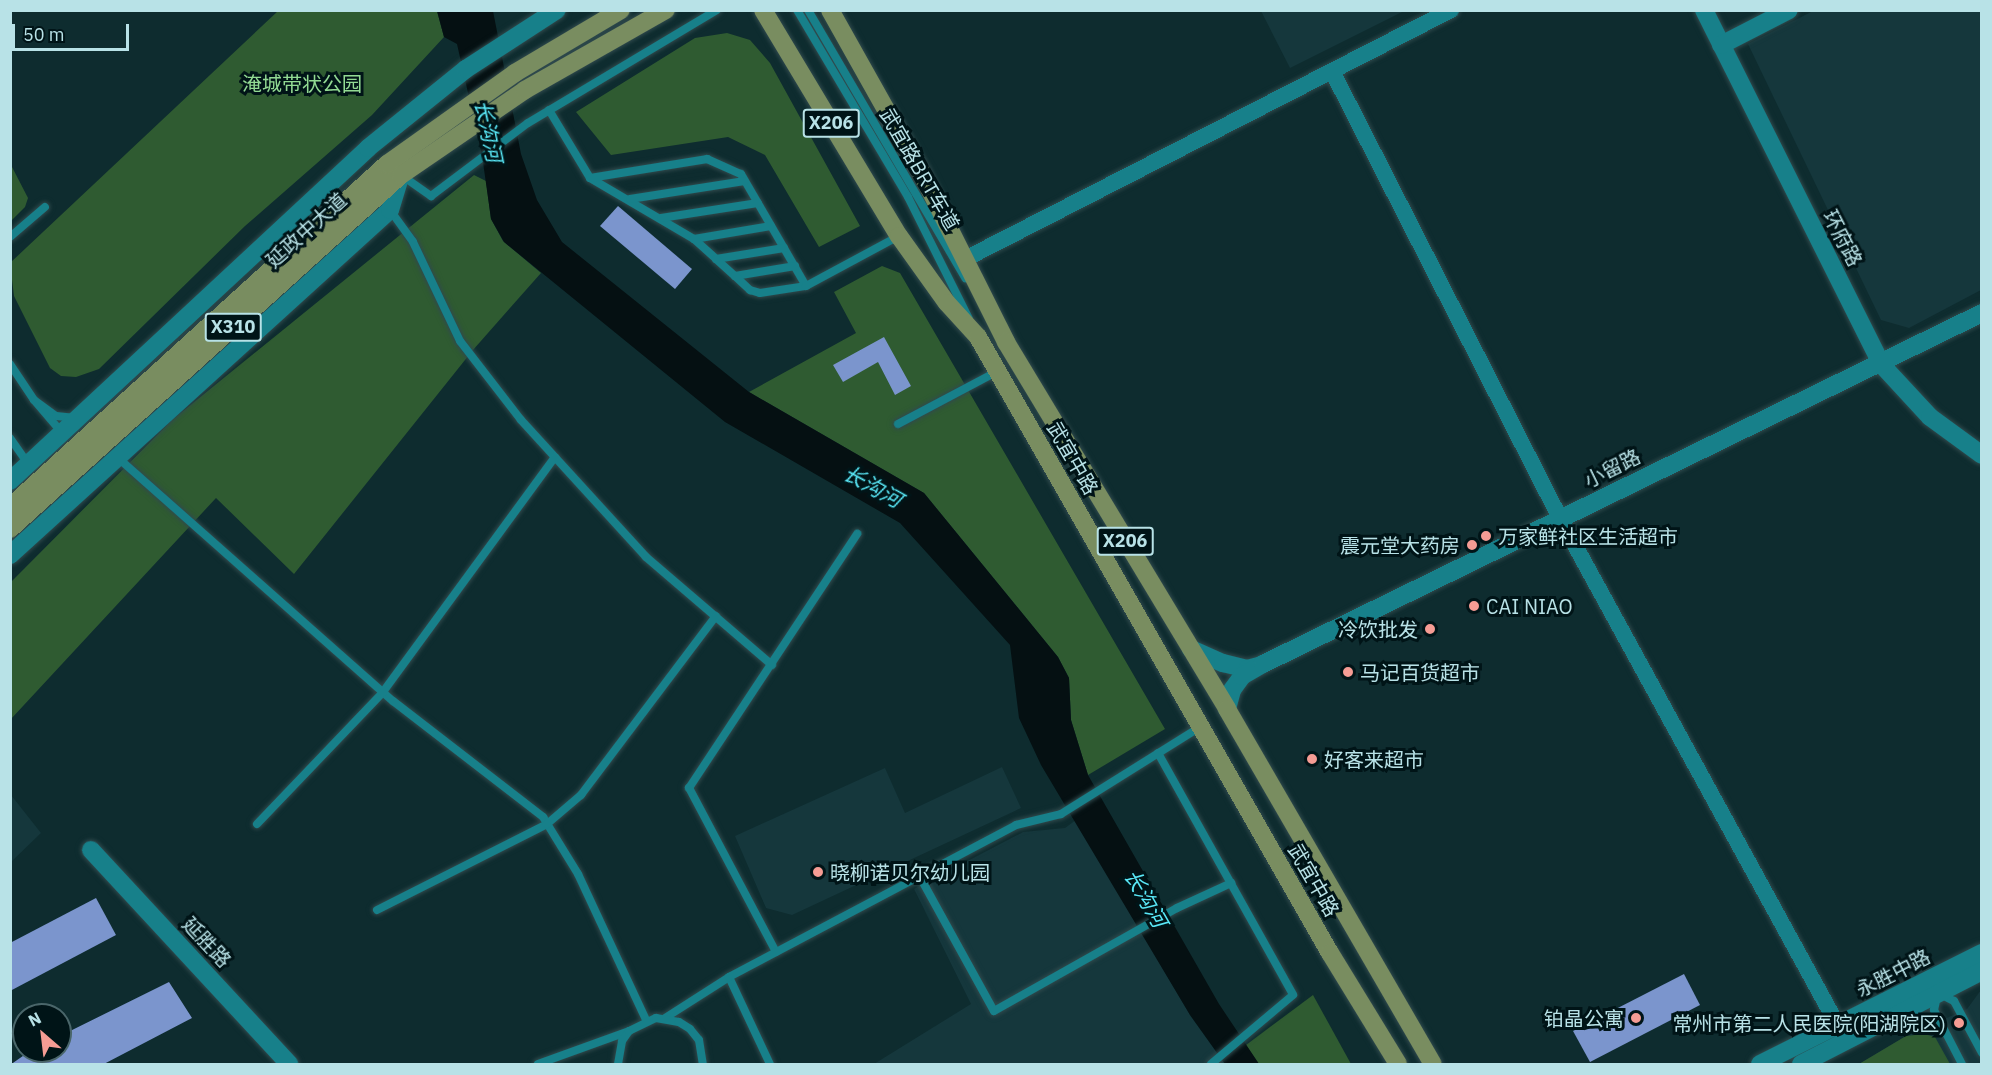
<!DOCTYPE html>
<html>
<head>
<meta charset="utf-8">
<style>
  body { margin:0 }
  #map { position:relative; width:1992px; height:1075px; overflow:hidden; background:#0e2c2f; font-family:"IBM Plex Sans","Noto Sans SC",sans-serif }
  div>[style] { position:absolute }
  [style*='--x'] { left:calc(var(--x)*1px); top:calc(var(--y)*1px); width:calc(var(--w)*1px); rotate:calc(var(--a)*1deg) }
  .built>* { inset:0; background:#15373c }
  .green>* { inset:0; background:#2f5b31 }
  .water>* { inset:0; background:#051012 }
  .building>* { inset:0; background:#7b95cd }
  .roads { filter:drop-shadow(0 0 2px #304a4d) drop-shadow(0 0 2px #304a4d) }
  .lane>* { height:8px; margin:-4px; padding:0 4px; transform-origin:4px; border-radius:4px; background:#17808a }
  .street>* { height:16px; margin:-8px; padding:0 8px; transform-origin:8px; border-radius:8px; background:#17808a }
  .secondary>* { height:18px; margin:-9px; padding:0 9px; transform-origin:9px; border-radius:9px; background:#17808a }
  .primary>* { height:18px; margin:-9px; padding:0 9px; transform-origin:9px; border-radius:9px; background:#798d60 }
  .dots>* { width:16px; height:16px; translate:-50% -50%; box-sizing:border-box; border:3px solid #001417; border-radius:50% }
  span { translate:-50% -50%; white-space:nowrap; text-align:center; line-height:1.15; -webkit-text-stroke:6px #001417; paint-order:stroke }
  .shield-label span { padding:2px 4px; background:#001417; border:2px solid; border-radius:4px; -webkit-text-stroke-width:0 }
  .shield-label { font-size:18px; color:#b8e2e7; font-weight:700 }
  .park-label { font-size:20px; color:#92da93 }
  .street-label { font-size:20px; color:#b8e2e7 }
  .poi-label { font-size:20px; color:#b8e2e7 }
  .left { translate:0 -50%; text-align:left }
  .right { translate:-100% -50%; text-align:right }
  .water-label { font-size:21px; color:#59e8f7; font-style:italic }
  .frame { position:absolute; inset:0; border:12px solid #b8e2e7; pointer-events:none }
  .north { position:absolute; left:12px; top:1003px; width:60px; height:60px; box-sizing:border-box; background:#001417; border:2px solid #4a666a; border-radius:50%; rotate:332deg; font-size:16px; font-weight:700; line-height:24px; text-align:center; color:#b8e2e7 }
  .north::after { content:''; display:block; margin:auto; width:21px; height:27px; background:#f59c94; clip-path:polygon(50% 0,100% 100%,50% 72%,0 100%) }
  .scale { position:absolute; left:12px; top:24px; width:117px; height:27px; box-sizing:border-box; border:3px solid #b8e2e7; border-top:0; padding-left:8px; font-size:18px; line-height:21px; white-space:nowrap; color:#b8e2e7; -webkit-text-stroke:4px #001417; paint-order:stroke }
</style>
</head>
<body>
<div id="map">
  <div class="built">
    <div style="clip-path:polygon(1815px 10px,1981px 11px,1981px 290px,1909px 328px,1881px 320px,1748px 44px)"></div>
    <div style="clip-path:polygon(1261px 11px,1404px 11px,1290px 68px)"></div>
    <div style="clip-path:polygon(1002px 767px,1021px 808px,792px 915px,766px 908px,735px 836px,885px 768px,905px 813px)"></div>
    <div style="clip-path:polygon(11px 795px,41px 833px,11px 862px)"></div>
    <div style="clip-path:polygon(1076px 820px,1190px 1015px,1225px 1064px,874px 1064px,971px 1004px,914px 889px,1023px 832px,1065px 828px)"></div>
    <div style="clip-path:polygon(1981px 990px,1981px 1064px,1859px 1064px,1906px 1036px,1967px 1009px)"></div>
  </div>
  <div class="green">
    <div style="clip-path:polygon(278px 11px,437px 11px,444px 37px,372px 115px,245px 226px,99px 369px,76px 377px,61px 376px,50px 368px,14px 296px,10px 263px)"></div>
    <div style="clip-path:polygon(727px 33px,750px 40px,770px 63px,860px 226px,819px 247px,765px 155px,728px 137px,611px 155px,576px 112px,695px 38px)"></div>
    <div style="clip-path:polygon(11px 165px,28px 198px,25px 207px,11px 221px)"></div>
    <div style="clip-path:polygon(474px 175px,486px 181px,491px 219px,503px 241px,541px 273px,473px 350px,294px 574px,216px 498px,11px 719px,11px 582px,172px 420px)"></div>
    <div style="clip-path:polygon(882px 266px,900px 273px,1165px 729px,1088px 775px,1071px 720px,1069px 678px,1058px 657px,924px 493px,749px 392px,856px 333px,834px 292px)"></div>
    <div style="clip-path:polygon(1313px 995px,1351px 1064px,1259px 1064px,1246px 1045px)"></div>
    <div style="clip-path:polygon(1924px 1034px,1935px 1037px,1950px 1064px,1859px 1064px,1906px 1036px)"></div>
  </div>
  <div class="water">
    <div style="clip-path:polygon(437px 11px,493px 11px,521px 154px,537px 200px,562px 242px,749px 392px,924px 493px,1058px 657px,1069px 678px,1071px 720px,1088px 775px,1219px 1004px,1259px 1064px,1225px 1064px,1190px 1015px,1041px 765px,1019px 718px,1010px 645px,900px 523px,725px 422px,504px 242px,491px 219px,482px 155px,457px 44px,444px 37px)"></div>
  </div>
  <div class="building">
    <div style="clip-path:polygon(618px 206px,692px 269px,675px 289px,600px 226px)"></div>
    <div style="clip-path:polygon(884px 337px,911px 386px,895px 395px,878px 362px,843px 382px,833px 365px)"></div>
    <div style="clip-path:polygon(96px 898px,116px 935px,10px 991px,10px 943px)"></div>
    <div style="clip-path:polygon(1684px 974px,1700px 1005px,1590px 1062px,1573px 1031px)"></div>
    <div style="clip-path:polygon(169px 982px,192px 1018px,102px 1065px,10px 1065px,30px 1051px,60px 1051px,60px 1036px)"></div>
  </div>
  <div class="roads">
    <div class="lane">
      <div style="--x:797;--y:10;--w:217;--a:59.3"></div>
      <div style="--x:908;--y:197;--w:136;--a:63.4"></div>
      <div style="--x:808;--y:10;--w:311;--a:59.6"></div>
      <div style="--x:549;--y:110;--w:79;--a:58.9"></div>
      <div style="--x:590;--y:178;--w:121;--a:30.4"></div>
      <div style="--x:694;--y:239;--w:78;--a:-9.6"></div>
      <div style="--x:401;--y:175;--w:37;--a:35"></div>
      <div style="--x:431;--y:196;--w:121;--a:-37"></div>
      <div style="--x:528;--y:123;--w:220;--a:-30.9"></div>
      <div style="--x:590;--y:178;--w:119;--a:-9.2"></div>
      <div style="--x:707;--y:159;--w:37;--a:24"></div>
      <div style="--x:741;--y:174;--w:129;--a:59.9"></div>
      <div style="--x:630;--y:199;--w:116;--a:-8.9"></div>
      <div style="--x:390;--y:210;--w:39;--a:54"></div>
      <div style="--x:413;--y:242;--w:110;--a:64.6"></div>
      <div style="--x:460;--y:341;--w:100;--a:52.3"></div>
      <div style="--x:521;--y:420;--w:185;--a:47.6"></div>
      <div style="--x:646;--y:557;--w:166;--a:40.6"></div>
      <div style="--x:661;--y:218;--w:98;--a:-8.8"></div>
      <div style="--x:10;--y:237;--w:46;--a:-40.6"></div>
      <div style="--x:694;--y:239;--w:30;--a:42"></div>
      <div style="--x:716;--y:259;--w:69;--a:-9.2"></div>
      <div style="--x:716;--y:259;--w:25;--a:42"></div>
      <div style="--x:735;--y:276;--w:61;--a:-9.5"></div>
      <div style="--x:735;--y:276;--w:21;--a:43"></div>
      <div style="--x:750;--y:290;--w:10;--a:17"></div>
      <div style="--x:760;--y:293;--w:47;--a:-8.7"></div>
      <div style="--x:806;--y:286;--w:106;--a:-28.3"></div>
      <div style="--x:10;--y:364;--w:43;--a:56.3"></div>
      <div style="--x:34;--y:400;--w:27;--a:36"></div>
      <div style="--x:56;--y:416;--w:20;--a:6"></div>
      <div style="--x:34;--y:400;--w:45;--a:49.5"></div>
      <div style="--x:898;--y:424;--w:113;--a:-27.9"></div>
      <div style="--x:10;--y:438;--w:33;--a:55"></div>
      <div style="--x:118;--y:458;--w:367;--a:41.5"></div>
      <div style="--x:393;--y:701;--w:190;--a:37.7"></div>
      <div style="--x:543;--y:817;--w:67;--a:58.4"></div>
      <div style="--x:578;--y:874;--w:161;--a:65"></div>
      <div style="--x:1158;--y:753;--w:277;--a:60.8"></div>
      <div style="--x:1293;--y:995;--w:107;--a:139.9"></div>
      <div style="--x:257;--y:824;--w:182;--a:-46.3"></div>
      <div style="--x:383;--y:692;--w:291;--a:-53.8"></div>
      <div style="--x:920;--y:877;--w:153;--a:61.1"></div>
      <div style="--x:994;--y:1011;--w:210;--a:-29.4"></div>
      <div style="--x:1177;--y:908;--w:60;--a:-24.8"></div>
      <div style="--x:377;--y:910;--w:191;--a:-26.8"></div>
      <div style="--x:547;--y:824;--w:45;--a:-40.5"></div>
      <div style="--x:581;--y:795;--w:224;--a:-53"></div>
      <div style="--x:776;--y:952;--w:186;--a:-117.9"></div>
      <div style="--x:689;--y:788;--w:305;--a:-56.5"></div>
      <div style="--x:729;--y:977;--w:96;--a:64.8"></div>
      <div style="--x:665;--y:1018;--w:76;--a:-32.6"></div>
      <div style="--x:729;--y:977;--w:325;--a:-27.9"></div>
      <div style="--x:1016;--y:825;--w:46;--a:-13.7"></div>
      <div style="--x:1061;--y:814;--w:164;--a:-32"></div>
      <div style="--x:538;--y:1064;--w:97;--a:-19.9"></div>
      <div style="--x:618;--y:1064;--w:23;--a:-80"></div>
      <div style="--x:622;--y:1041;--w:12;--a:-55"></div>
      <div style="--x:629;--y:1031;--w:30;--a:-26"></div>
      <div style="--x:656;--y:1018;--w:23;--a:10"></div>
      <div style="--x:679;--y:1022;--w:13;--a:32"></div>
      <div style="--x:690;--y:1029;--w:14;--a:51"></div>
      <div style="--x:699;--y:1040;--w:24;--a:81"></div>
      <div style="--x:1962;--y:1064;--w:61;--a:-117.4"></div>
      <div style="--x:1934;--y:1010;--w:17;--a:-77"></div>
      <div style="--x:1938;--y:993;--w:18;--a:27"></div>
      <div style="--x:1954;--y:1001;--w:59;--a:61.7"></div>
    </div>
    <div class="street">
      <div style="--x:1332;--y:71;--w:502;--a:62.98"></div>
      <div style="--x:1560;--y:518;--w:589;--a:61.3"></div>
      <div style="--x:965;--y:259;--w:546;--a:-27.13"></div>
    </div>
    <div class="secondary">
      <div style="--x:1704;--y:10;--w:396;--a:63.4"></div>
      <div style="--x:1881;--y:364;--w:72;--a:47.2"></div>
      <div style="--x:1930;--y:417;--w:64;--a:36.2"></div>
      <div style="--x:1721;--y:45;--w:76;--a:-27.2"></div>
      <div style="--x:10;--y:481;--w:489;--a:-42.9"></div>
      <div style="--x:368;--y:148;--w:126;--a:-38.9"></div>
      <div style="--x:466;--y:69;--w:108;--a:-33"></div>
      <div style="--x:10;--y:555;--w:513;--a:-42.24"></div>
      <div style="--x:390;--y:210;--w:37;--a:-73"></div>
      <div style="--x:1191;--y:649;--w:35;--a:24"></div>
      <div style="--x:1223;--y:663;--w:25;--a:14"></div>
      <div style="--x:1247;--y:669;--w:11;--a:-15"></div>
      <div style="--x:1227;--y:709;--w:20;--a:-75"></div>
      <div style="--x:1232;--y:690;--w:17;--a:-54"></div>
      <div style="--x:1242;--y:676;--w:24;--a:-30"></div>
      <div style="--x:1263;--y:664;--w:800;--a:-26.02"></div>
      <div style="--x:91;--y:850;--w:292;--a:47.2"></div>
      <div style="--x:1760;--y:1064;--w:248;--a:-26.6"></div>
      <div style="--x:1801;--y:1064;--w:203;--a:-27.2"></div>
    </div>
    <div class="primary">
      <div style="--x:763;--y:10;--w:264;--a:59"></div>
      <div style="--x:899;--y:236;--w:82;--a:54.4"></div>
      <div style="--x:947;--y:303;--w:46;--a:47.6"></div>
      <div style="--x:978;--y:337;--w:709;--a:60.26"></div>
      <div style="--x:1330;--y:953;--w:130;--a:58.5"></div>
      <div style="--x:830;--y:10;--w:188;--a:60.7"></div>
      <div style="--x:922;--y:174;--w:188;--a:63.4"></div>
      <div style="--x:1006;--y:342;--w:428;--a:58.9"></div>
      <div style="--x:1227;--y:709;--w:410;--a:59.9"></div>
      <div style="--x:10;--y:507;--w:510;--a:-42.3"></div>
      <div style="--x:387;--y:164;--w:157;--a:-35.4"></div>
      <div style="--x:515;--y:73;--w:123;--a:-30.7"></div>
      <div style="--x:10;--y:529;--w:527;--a:-42.16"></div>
      <div style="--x:401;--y:175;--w:150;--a:-34.4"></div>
      <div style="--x:525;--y:90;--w:162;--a:-29.6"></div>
    </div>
  </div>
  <div class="dots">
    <div style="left:1486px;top:536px;background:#f59c94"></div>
    <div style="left:1472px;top:545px;background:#f59c94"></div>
    <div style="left:1474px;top:606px;background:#f59c94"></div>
    <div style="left:1430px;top:629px;background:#f59c94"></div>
    <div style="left:1348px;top:672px;background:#f59c94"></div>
    <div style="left:1312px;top:759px;background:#f59c94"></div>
    <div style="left:818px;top:872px;background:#f59c94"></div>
    <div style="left:1636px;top:1018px;background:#f59c94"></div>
    <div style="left:1959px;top:1023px;background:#f59c94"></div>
  </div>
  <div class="shield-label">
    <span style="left:831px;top:123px">X206</span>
    <span style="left:233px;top:327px">X310</span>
    <span style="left:1125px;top:541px">X206</span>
  </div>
  <div class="park-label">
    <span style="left:302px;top:83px">淹城带状公园</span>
  </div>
  <div class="street-label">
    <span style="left:920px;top:169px;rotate:60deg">武宜路BRT车道</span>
    <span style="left:306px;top:230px;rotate:-42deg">延政中大道</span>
    <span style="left:1843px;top:238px;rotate:63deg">环府路</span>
    <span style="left:1073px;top:458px;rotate:60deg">武宜中路</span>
    <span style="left:1612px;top:468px;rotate:-26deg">小留路</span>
    <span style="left:1314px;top:880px;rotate:60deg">武宜中路</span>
    <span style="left:207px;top:942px;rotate:47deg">延胜路</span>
    <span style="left:1893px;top:973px;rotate:-27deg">永胜中路</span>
  </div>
  <div class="poi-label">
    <span class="left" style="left:1498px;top:536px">万家鲜社区生活超市</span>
    <span class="right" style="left:1460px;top:545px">震元堂大药房</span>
    <span class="left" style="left:1486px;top:606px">CAI NIAO</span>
    <span class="right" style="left:1418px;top:629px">冷饮批发</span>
    <span class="left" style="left:1360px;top:672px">马记百货超市</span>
    <span class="left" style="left:1324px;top:759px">好客来超市</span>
    <span class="left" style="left:830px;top:872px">晓柳诺贝尔幼儿园</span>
    <span class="right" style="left:1624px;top:1018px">铂晶公寓</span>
    <span class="right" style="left:1946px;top:1023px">常州市第二人民医院(阳湖院区)</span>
  </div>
  <div class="water-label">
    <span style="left:489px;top:131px;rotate:78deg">长沟河</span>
    <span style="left:873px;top:486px;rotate:29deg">长沟河</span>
    <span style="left:1146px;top:898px;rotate:60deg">长沟河</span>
  </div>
  <div class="frame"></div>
  <div class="north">N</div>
  <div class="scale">50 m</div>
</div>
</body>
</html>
